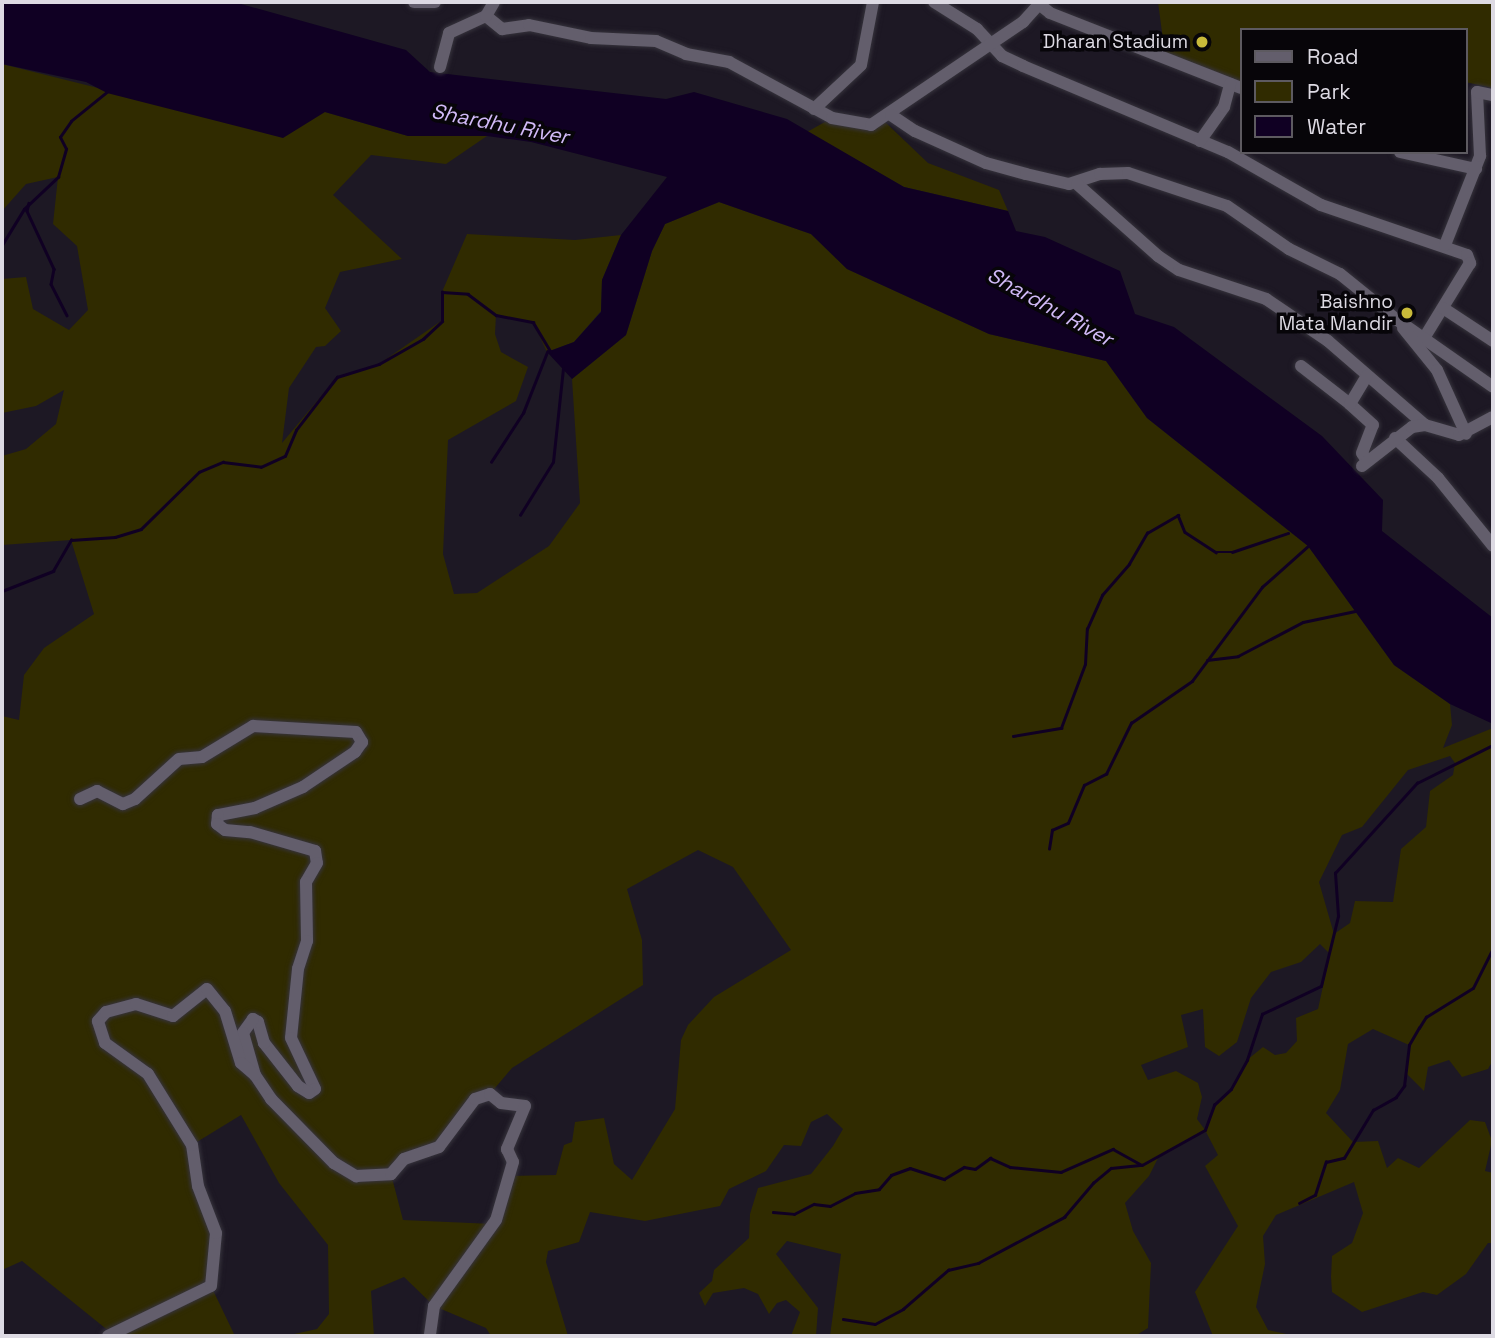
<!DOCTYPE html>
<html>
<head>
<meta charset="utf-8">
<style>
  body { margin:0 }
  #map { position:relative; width:1495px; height:1338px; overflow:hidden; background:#1d1824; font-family:"Space Grotesk",sans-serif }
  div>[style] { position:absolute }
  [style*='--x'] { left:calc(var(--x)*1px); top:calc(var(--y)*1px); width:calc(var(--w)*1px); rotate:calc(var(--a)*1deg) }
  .green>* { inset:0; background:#302b00 }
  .water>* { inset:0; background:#100023 }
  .stream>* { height:2.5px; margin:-1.25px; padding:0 1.25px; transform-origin:1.25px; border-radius:1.25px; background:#100023 }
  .roads { filter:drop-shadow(0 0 2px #36333c) drop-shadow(0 0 2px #36333c) }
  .minor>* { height:12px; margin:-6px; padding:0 6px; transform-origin:6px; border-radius:6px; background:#635e6c }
  .dots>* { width:19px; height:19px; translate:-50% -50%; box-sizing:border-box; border:4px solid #070509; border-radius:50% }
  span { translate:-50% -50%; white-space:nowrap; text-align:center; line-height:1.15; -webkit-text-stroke:7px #070509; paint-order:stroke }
  .poi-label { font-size:19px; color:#dddae3 }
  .right { translate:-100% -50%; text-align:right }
  .water-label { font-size:21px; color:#d1baf7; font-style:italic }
  .frame { position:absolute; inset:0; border:4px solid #dddae3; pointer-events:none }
  .legend { position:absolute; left:1240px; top:28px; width:228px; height:126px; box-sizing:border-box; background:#070509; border:2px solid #5d5a60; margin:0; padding:9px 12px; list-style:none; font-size:21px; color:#dddae3 }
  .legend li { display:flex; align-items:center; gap:14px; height:35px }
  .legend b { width:35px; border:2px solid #5d5a60 }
</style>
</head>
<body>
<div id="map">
  <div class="green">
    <div style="clip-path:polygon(1158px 2px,1493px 2px,1493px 88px,1465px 82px,1465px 30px,1241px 30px,1241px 82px,1165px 55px)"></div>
    <div style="clip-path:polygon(evenodd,2px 64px,178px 108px,325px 112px,408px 136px,487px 136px,446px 164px,371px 155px,333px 195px,402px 259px,340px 272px,325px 308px,341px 331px,325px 346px,316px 347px,289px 388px,282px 443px,337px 377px,379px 364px,441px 321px,442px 292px,467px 234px,575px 240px,621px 235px,602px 280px,601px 311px,574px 342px,547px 352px,533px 322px,496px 315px,495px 334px,501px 352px,528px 367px,516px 401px,448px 440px,443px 554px,454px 594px,477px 593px,549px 546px,580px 503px,572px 379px,626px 335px,652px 251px,665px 224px,719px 202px,811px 234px,847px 269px,989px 334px,1106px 361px,1147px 418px,1308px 546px,1394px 665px,1450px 704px,1452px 725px,1443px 748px,1493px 728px,1493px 1060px,1488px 1069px,1462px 1077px,1449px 1060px,1428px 1067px,1424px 1091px,1407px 1074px,1409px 1045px,1373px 1029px,1348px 1044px,1340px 1090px,1326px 1113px,1353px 1142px,1378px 1141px,1387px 1168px,1398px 1158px,1419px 1168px,1470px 1120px,1485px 1122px,1492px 1141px,1485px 1171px,1493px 1173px,1493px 1243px,1488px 1243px,1466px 1274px,1437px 1295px,1423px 1292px,1362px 1312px,1332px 1292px,1331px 1277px,1332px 1256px,1352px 1243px,1363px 1213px,1354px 1182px,1276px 1215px,1263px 1236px,1265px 1264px,1256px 1307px,1268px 1330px,1296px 1336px,1213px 1336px,1195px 1292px,1238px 1226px,1205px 1166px,1218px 1155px,1205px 1130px,1159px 1156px,1149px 1176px,1125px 1203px,1133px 1231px,1151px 1263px,1148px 1328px,1135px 1336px,830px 1336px,841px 1254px,787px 1241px,776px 1254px,818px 1308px,816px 1336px,791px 1336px,800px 1312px,786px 1300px,777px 1303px,769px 1314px,758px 1294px,744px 1288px,713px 1293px,705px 1306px,699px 1293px,712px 1281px,714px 1270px,749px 1238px,750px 1214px,758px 1188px,811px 1174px,833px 1146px,843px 1129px,827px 1114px,811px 1122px,801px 1146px,784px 1145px,766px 1171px,729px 1189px,720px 1206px,645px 1221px,590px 1212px,579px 1242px,548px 1251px,546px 1262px,568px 1336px,491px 1336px,486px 1328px,434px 1306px,404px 1277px,371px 1291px,374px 1336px,285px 1336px,317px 1329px,329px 1314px,328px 1245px,279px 1183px,241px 1115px,192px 1145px,213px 1222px,211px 1286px,235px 1336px,108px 1336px,110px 1332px,22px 1261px,2px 1270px,2px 716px,19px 720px,24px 675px,44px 648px,94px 614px,71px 540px,2px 545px,2px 456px,26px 449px,56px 424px,64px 390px,36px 406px,2px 413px,2px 279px,26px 277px,33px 309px,69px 330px,88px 310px,77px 246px,53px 224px,58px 177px,26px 184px,2px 211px,2px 64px,1450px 756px,1455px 763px,1453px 775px,1430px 791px,1426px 827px,1401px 849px,1393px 902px,1355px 901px,1350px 923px,1334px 934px,1319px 882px,1342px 835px,1362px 827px,1408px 770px,1450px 756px,2px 64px,698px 850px,733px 867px,791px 950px,714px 997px,688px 1025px,681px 1040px,675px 1109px,632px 1180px,614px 1164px,604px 1118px,575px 1122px,572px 1142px,564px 1145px,556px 1175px,508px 1176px,493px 1224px,403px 1220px,391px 1174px,448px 1140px,475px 1099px,490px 1094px,512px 1068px,643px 985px,642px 940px,627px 889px,698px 850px,2px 64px,1320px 944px,1330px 954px,1318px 1009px,1296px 1018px,1297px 1041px,1286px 1053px,1275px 1055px,1263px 1047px,1247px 1060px,1231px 1089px,1214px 1105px,1205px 1130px,1197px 1119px,1202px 1097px,1198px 1083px,1176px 1071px,1148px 1080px,1141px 1065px,1188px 1047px,1181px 1015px,1203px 1009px,1205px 1047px,1219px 1056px,1237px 1042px,1251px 998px,1271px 972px,1301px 962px,1320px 944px)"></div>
    <div style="clip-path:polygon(832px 118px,883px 120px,928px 163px,999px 190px,1008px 211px,904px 187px,807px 132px)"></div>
  </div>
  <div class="water">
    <div style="clip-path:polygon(2px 2px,234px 2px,406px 50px,430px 72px,666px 99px,694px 92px,787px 119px,904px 187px,1008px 211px,1016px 231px,1045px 237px,1120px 271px,1135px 314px,1174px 327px,1322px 436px,1383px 500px,1382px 531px,1493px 618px,1493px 724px,1450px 704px,1394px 665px,1308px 546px,1147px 418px,1106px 361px,989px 334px,847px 269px,811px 234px,719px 202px,665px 224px,652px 251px,626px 335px,572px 379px,547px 352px,574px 342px,601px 312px,602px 280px,621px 235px,667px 177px,531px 142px,487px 136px,408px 136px,325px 112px,283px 138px,107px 93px,86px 82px,2px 64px)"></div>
  </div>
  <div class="stream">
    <div style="--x:29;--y:203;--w:8;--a:104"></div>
    <div style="--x:27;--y:211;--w:64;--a:65"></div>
    <div style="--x:54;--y:269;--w:15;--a:101"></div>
    <div style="--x:51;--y:284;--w:35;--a:63"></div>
    <div style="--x:2;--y:245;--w:42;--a:-58.6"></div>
    <div style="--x:24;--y:209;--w:47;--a:-43.3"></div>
    <div style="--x:58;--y:177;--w:29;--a:-74"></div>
    <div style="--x:66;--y:149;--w:13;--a:-117"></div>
    <div style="--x:60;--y:137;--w:19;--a:-55"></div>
    <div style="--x:71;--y:121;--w:48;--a:-39"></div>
    <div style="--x:491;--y:462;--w:59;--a:-56.9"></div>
    <div style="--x:523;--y:413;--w:66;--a:-68.5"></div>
    <div style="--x:520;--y:515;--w:62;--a:-58.1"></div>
    <div style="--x:553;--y:462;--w:94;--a:-83.9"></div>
    <div style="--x:2;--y:591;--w:55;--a:-21.4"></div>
    <div style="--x:53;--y:571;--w:36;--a:-60"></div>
    <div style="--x:71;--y:540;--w:44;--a:-3.9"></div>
    <div style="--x:115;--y:537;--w:27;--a:-17"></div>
    <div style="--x:141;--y:529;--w:81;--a:-44.5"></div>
    <div style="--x:199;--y:472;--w:26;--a:-23"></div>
    <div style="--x:223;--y:462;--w:38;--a:7"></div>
    <div style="--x:261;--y:467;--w:26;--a:-25"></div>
    <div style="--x:285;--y:456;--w:28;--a:-67"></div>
    <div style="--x:296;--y:430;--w:67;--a:-52.3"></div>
    <div style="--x:337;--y:377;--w:44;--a:-17.2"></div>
    <div style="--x:379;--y:364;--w:51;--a:-29.6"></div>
    <div style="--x:423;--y:339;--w:26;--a:-43"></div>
    <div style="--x:442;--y:321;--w:29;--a:-90"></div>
    <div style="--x:442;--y:292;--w:26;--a:4"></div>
    <div style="--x:468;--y:294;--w:35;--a:37"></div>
    <div style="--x:496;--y:315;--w:38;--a:11"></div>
    <div style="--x:533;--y:322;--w:35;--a:59"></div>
    <div style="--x:1207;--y:660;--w:31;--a:-7"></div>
    <div style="--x:1238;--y:656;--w:73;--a:-27.6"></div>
    <div style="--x:1303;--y:622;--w:53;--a:-11.9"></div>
    <div style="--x:1013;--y:736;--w:49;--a:-9.5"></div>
    <div style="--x:1061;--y:728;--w:68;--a:-69.4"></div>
    <div style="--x:1085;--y:664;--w:35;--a:-87"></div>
    <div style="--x:1087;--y:629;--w:37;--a:-66"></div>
    <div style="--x:1102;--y:595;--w:41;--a:-48.9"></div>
    <div style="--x:1129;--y:564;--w:36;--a:-60"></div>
    <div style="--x:1147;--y:533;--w:36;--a:-30"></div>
    <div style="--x:1178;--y:515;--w:18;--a:68"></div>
    <div style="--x:1185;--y:532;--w:37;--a:33"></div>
    <div style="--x:1216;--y:552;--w:16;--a:0"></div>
    <div style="--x:1232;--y:552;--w:59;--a:-18.7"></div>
    <div style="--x:1049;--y:849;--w:19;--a:-81"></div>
    <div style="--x:1052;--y:830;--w:17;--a:-24"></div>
    <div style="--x:1068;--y:823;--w:41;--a:-67.2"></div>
    <div style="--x:1084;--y:785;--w:25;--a:-27"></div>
    <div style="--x:1106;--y:774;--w:57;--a:-63.9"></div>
    <div style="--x:1131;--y:723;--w:74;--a:-34.5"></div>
    <div style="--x:1192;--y:681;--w:117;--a:-53.3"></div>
    <div style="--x:1262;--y:587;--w:62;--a:-41.7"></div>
    <div style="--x:1299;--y:1203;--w:18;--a:-27"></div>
    <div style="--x:1315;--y:1195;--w:35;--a:-72"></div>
    <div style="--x:1326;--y:1162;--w:18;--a:-13"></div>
    <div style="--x:1344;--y:1158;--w:56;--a:-58.9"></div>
    <div style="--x:1373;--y:1110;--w:26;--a:-29"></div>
    <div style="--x:1396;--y:1097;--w:14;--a:-54"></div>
    <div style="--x:1404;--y:1086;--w:41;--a:-83"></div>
    <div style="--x:1409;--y:1045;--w:20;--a:-60"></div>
    <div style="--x:1419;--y:1028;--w:13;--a:-58"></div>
    <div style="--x:1426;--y:1017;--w:55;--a:-31.7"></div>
    <div style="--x:1473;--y:988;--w:45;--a:-63.4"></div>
    <div style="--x:773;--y:1212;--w:21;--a:5"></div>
    <div style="--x:794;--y:1214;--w:22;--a:-27"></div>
    <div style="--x:814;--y:1204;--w:16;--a:7"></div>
    <div style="--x:830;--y:1206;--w:28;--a:-27"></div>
    <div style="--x:855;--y:1193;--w:24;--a:-9"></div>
    <div style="--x:879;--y:1189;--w:18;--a:-49"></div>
    <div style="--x:891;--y:1175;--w:20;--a:-20"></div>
    <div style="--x:910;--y:1168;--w:36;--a:18"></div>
    <div style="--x:944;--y:1179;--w:23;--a:-31"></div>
    <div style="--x:964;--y:1167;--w:11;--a:10"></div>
    <div style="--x:975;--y:1169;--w:19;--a:-36"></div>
    <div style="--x:990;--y:1158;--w:22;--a:24"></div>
    <div style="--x:1010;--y:1167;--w:51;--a:5.6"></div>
    <div style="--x:1061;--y:1172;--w:57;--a:-23.9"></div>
    <div style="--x:1113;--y:1149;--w:31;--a:29"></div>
    <div style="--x:843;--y:1319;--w:32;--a:9"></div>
    <div style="--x:875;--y:1324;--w:32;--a:-28"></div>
    <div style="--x:903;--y:1309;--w:60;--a:-40.9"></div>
    <div style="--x:948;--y:1270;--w:31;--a:-13"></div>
    <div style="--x:978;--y:1263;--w:98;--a:-28.1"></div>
    <div style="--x:1064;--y:1217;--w:45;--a:-49.5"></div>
    <div style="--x:1093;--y:1183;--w:23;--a:-40"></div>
    <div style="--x:1111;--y:1168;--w:31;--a:-6"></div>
    <div style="--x:1142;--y:1165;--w:72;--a:-29.1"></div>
    <div style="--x:1205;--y:1130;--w:27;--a:-70"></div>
    <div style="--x:1214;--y:1105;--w:23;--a:-43"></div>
    <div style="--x:1231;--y:1089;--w:33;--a:-61"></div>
    <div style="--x:1247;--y:1060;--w:48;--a:-71.9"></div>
    <div style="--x:1262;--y:1014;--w:65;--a:-25.4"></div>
    <div style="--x:1321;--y:986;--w:72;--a:-76.3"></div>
    <div style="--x:1338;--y:916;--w:43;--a:-94"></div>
    <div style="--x:1335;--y:873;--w:122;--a:-47.7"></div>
    <div style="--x:1417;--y:783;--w:85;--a:-26.6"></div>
  </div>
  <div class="roads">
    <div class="minor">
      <div style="--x:414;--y:2;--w:21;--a:0"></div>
      <div style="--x:934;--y:2;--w:51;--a:32.1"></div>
      <div style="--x:977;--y:29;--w:37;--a:47"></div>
      <div style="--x:1002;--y:56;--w:23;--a:25"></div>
      <div style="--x:1023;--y:66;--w:222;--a:22.8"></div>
      <div style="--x:1228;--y:152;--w:107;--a:29.7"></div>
      <div style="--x:1321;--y:205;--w:154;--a:18.9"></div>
      <div style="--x:1467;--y:255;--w:9;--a:69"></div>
      <div style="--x:1470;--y:263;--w:88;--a:121.5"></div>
      <div style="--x:1039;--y:4;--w:14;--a:39"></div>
      <div style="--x:1050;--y:13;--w:205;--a:21.4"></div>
      <div style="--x:486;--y:16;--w:21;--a:39"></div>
      <div style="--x:502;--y:29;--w:27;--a:-8"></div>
      <div style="--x:529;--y:25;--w:63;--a:11.8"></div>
      <div style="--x:591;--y:38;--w:65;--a:2.6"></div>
      <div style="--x:656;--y:41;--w:33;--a:23"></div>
      <div style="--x:686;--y:54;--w:44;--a:10.5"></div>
      <div style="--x:729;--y:62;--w:117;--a:28.5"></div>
      <div style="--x:832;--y:118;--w:40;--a:10"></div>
      <div style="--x:871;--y:125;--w:184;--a:-34.1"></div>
      <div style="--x:1023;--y:22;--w:27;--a:-48"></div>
      <div style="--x:440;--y:67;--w:35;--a:-75"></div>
      <div style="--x:449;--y:33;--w:41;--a:-24.7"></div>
      <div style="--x:486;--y:16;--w:16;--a:-60"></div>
      <div style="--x:814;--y:109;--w:64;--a:-43.1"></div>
      <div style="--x:861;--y:65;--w:64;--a:-79.2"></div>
      <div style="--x:891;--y:115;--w:29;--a:34"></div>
      <div style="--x:915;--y:131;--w:78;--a:24.3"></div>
      <div style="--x:986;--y:163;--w:41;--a:15.4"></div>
      <div style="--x:1026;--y:174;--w:44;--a:13.1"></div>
      <div style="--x:1069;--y:184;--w:33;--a:-18"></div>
      <div style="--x:1100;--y:174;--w:28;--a:-2"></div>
      <div style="--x:1128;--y:173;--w:104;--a:18.4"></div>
      <div style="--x:1227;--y:206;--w:75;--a:34.7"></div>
      <div style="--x:1289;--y:249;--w:57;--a:26.1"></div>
      <div style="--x:1340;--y:274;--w:72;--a:38.8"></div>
      <div style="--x:1396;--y:319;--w:118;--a:35"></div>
      <div style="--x:1200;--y:141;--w:42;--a:-54.8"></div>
      <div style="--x:1224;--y:107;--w:24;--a:-75"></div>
      <div style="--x:1400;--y:152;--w:78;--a:12.6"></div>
      <div style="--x:1077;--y:184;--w:108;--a:41.6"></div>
      <div style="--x:1158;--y:256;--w:25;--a:34"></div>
      <div style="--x:1179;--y:270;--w:92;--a:18.4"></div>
      <div style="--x:1266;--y:299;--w:75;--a:34.1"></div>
      <div style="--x:1328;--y:341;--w:128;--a:40.9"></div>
      <div style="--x:1425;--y:425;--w:35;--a:16"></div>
      <div style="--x:1459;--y:435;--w:38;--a:-28"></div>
      <div style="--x:1445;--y:245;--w:96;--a:-68.5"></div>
      <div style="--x:1480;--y:156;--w:64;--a:-92.7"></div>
      <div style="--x:1477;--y:92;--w:16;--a:11"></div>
      <div style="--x:1443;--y:308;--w:60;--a:33.4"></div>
      <div style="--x:1403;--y:328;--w:54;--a:51"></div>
      <div style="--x:1437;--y:370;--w:70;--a:65.6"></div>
      <div style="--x:1301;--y:366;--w:62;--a:37.8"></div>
      <div style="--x:1395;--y:438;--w:59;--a:42.9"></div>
      <div style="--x:1438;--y:478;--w:87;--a:51"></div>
      <div style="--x:1367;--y:461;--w:9;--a:-122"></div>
      <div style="--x:1362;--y:453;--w:30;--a:-69"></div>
      <div style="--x:1373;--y:425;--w:31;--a:-138"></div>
      <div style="--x:1350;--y:404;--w:33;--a:-59"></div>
      <div style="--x:1362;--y:466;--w:63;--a:-38"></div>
      <div style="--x:1412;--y:427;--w:13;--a:-9"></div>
      <div style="--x:80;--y:799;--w:19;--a:-25"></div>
      <div style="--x:97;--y:791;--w:29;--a:27"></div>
      <div style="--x:123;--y:804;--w:13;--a:-23"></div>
      <div style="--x:135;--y:799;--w:59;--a:-42.3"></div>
      <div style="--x:179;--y:759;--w:23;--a:-5"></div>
      <div style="--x:202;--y:757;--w:60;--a:-31.3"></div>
      <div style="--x:253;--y:726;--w:103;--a:3.3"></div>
      <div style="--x:356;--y:732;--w:12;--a:59"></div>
      <div style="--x:362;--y:742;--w:12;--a:125"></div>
      <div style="--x:355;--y:752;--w:63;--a:146.1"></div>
      <div style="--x:303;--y:787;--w:52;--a:156.4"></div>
      <div style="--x:255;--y:808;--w:38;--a:169"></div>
      <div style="--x:218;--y:815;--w:9;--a:96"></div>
      <div style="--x:217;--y:824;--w:10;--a:37"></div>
      <div style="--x:225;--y:830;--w:25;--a:5"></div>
      <div style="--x:250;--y:832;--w:68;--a:16.3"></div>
      <div style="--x:315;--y:851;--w:12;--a:81"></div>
      <div style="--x:317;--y:863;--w:22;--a:120"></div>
      <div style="--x:306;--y:882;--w:59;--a:89"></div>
      <div style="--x:307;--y:941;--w:29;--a:108"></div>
      <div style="--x:298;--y:969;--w:69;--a:95.8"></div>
      <div style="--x:291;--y:1038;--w:56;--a:64.8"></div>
      <div style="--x:315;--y:1089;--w:7;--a:146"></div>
      <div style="--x:309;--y:1093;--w:13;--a:-148"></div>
      <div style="--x:298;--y:1086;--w:55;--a:-128.3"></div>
      <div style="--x:264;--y:1043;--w:22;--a:-106"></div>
      <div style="--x:258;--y:1022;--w:6;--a:-149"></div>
      <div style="--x:253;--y:1019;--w:17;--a:126"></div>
      <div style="--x:243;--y:1033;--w:44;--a:74.1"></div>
      <div style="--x:255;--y:1075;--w:29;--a:56"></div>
      <div style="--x:271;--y:1099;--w:90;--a:45.5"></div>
      <div style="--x:334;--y:1163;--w:26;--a:31"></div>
      <div style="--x:356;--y:1176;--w:35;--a:-3"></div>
      <div style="--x:391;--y:1174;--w:20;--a:-49"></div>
      <div style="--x:404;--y:1159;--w:37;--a:-19"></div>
      <div style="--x:439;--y:1147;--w:60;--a:-53.1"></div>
      <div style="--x:475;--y:1099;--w:16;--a:-18"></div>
      <div style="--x:490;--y:1094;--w:14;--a:39"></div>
      <div style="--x:501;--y:1103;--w:24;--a:7"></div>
      <div style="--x:525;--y:1106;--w:47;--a:112.7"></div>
      <div style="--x:507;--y:1149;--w:14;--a:65"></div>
      <div style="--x:513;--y:1162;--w:60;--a:106.3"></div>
      <div style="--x:496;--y:1220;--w:106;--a:125.8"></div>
      <div style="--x:434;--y:1306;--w:30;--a:98"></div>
      <div style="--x:108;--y:1336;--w:114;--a:-25.9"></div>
      <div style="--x:211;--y:1286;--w:53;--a:-84.6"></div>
      <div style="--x:216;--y:1233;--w:50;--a:-111"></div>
      <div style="--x:198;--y:1186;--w:41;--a:-98.3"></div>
      <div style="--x:192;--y:1145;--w:84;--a:-121.8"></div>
      <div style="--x:148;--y:1074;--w:53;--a:-144.2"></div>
      <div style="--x:105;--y:1043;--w:23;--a:-108"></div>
      <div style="--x:98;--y:1021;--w:12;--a:-48"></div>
      <div style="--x:106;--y:1012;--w:31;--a:-15"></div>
      <div style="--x:136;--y:1004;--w:39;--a:18"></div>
      <div style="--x:173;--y:1016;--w:43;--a:-38.5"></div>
      <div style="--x:207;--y:989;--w:28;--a:51"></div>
      <div style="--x:225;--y:1011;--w:54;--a:72.9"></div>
      <div style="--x:241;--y:1063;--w:18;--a:41"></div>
    </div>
  </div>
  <div class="dots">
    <div style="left:1202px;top:42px;background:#c9ba3a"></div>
    <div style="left:1407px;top:313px;background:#c9ba3a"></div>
  </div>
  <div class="poi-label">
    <span class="right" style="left:1188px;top:42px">Dharan Stadium</span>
    <span class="right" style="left:1393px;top:313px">Baishno<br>Mata Mandir</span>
  </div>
  <div class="water-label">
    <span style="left:500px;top:124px;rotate:11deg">Shardhu River</span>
    <span style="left:1050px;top:307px;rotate:29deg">Shardhu River</span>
  </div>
  <div class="frame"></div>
  <ul class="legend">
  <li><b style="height:9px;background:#635e6c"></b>Road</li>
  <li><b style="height:19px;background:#302b00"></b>Park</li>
  <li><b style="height:19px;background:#100023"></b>Water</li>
  </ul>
</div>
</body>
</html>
